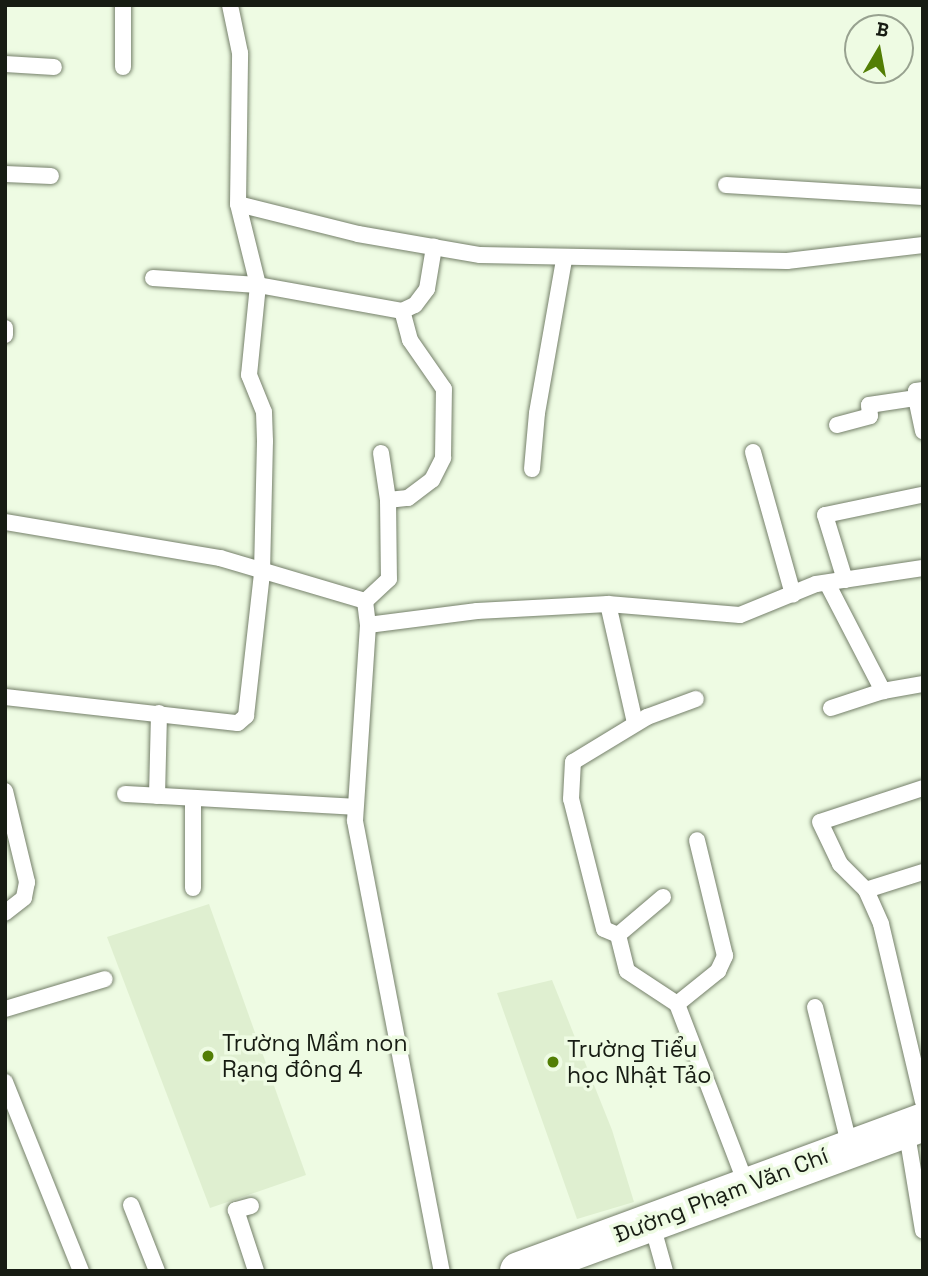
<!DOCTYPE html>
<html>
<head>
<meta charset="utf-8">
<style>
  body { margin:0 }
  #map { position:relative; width:928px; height:1276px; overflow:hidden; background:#eefbe3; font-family:"Space Grotesk",sans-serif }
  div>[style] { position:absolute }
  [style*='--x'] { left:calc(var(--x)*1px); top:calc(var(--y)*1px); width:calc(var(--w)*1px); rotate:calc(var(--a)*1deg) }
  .built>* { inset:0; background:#dfefd0 }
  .roads { filter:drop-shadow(0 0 2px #75806a) drop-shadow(0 0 2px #75806a) }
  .service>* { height:16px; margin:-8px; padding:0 8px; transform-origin:8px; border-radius:8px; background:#fff }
  .secondary>* { height:38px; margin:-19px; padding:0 19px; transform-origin:19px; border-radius:19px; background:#fff }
  .dots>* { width:19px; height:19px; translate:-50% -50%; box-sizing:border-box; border:4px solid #eefbe3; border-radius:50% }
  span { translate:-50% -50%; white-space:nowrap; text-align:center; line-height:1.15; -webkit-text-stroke:7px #eefbe3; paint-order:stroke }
  .poi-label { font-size:23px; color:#171c13 }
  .left { translate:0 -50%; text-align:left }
  .street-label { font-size:23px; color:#171c13 }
  .frame { position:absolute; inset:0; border:7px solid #171c13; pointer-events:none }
  .north { position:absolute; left:844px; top:14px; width:70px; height:70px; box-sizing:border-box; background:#eefbe3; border:2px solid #98a290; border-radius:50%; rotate:10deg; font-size:19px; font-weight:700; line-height:28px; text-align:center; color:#171c13 }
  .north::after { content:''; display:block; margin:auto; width:24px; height:32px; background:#527e04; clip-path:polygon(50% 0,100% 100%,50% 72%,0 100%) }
</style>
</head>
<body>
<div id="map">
  <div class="built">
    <div style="clip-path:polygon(209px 904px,306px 1175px,210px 1208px,107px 937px)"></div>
    <div style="clip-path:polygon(552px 980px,612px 1130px,634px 1202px,577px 1219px,497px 993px)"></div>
  </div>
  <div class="roads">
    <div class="service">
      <div style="--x:123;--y:5;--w:62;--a:90"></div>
      <div style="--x:5;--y:64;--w:49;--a:3.5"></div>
      <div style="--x:5;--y:174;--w:46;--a:2.5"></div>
      <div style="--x:726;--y:185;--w:197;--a:3.5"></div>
      <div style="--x:238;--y:204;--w:124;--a:14"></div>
      <div style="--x:358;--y:234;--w:124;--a:9.8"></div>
      <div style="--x:480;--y:255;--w:307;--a:1.1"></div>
      <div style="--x:787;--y:261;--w:137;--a:-6.7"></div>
      <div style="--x:153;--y:278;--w:105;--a:3.8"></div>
      <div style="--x:258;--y:285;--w:146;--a:10.2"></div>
      <div style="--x:5;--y:328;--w:7;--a:90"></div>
      <div style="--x:916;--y:398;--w:34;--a:78"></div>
      <div style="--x:837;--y:425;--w:34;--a:-15"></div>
      <div style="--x:870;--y:416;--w:11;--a:-95"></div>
      <div style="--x:869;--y:405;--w:48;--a:-8.5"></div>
      <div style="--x:916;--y:398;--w:7;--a:-90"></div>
      <div style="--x:916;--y:391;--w:7;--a:-8"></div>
      <div style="--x:753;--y:452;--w:148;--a:74.3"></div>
      <div style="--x:381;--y:453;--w:48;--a:81.5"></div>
      <div style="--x:388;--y:500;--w:79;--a:89.3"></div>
      <div style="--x:389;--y:579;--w:33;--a:137"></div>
      <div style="--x:365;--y:601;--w:24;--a:83"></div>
      <div style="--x:368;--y:625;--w:196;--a:93.8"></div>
      <div style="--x:355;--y:821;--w:458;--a:79.1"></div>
      <div style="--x:532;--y:469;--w:56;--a:-84.9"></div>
      <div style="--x:537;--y:413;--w:155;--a:-80"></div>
      <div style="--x:388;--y:500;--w:20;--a:-6"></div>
      <div style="--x:408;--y:498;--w:30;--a:-37"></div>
      <div style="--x:432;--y:480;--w:25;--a:-63"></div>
      <div style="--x:443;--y:458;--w:69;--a:-89.2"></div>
      <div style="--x:444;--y:389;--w:60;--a:-124.8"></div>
      <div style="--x:410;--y:340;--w:30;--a:-105"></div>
      <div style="--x:402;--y:311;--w:14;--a:-25"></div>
      <div style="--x:415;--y:305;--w:20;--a:-53"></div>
      <div style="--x:427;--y:289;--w:43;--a:-80.5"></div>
      <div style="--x:5;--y:522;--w:218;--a:9.5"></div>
      <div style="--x:220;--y:558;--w:151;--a:16.5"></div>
      <div style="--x:845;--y:580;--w:68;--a:-107.1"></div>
      <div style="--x:825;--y:515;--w:98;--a:-11.8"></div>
      <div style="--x:827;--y:583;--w:122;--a:62.6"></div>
      <div style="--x:608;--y:604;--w:122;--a:77.2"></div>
      <div style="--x:368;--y:625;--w:110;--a:-7.3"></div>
      <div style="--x:477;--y:611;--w:131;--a:-3.1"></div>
      <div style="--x:608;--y:604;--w:132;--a:4.8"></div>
      <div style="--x:740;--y:615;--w:82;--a:-22.2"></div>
      <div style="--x:816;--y:584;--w:108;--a:-8.5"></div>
      <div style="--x:5;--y:697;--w:234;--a:6.4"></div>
      <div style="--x:238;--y:723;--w:11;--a:-41"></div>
      <div style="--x:246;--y:716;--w:144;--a:-83.6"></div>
      <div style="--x:262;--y:573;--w:132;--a:-88.7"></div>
      <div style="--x:265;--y:441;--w:29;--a:-92"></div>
      <div style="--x:264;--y:412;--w:40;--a:-112"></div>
      <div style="--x:249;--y:375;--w:90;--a:-84.3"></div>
      <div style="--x:258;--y:285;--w:83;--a:-103.9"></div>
      <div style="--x:238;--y:204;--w:151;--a:-89.2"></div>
      <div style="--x:240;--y:53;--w:49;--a:-101.8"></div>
      <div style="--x:831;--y:708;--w:55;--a:-18.1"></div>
      <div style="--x:883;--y:691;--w:41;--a:-9.9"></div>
      <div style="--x:923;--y:788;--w:108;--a:161.7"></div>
      <div style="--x:820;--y:822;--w:47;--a:64.5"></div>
      <div style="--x:840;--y:864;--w:37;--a:45"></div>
      <div style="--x:866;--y:890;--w:37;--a:66"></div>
      <div style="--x:881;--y:924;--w:182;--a:76.7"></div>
      <div style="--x:5;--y:791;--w:94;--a:76.4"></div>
      <div style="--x:27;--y:882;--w:16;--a:101"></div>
      <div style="--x:24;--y:898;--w:24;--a:142"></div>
      <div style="--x:125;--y:794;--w:230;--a:3.2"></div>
      <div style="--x:157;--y:796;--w:83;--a:-88.6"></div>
      <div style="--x:193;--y:798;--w:90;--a:90"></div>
      <div style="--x:866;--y:890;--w:60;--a:-17.5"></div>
      <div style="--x:618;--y:935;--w:15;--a:-157"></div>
      <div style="--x:604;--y:929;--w:134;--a:-104.2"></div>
      <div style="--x:571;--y:799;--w:37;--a:-87"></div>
      <div style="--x:573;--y:762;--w:87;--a:-31.3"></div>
      <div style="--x:647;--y:717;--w:52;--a:-20.2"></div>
      <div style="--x:618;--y:935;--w:37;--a:76"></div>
      <div style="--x:627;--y:971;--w:60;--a:33.4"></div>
      <div style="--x:677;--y:1004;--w:193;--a:69"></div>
      <div style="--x:618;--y:935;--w:59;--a:-40.2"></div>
      <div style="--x:677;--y:1004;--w:53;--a:-38.8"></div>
      <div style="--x:718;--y:971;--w:17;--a:-65"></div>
      <div style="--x:725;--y:956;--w:119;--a:-103.6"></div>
      <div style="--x:815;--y:1007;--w:144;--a:76"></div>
      <div style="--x:5;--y:1009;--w:104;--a:-16.7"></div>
      <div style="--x:5;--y:1082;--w:204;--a:68.1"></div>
      <div style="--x:906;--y:1128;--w:104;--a:80.6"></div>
      <div style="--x:131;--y:1205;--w:71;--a:68.5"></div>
      <div style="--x:251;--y:1206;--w:16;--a:165"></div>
      <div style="--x:236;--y:1210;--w:64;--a:71.8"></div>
      <div style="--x:651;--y:1221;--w:52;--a:74.4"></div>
    </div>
    <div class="secondary">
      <div style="--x:519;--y:1271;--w:431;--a:-20.2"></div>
    </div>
  </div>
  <div class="dots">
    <div style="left:208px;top:1056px;background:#527e04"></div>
    <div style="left:553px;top:1062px;background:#527e04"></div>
  </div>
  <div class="poi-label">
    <span class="left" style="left:222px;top:1056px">Trường Mầm non<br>Rạng đông 4</span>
    <span class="left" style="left:567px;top:1062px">Trường Tiểu<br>học Nhật Tảo</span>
  </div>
  <div class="street-label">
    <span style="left:721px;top:1195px;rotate:-21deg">Đường Phạm Văn Chí</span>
  </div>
  <div class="frame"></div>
  <div class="north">B</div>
</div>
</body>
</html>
